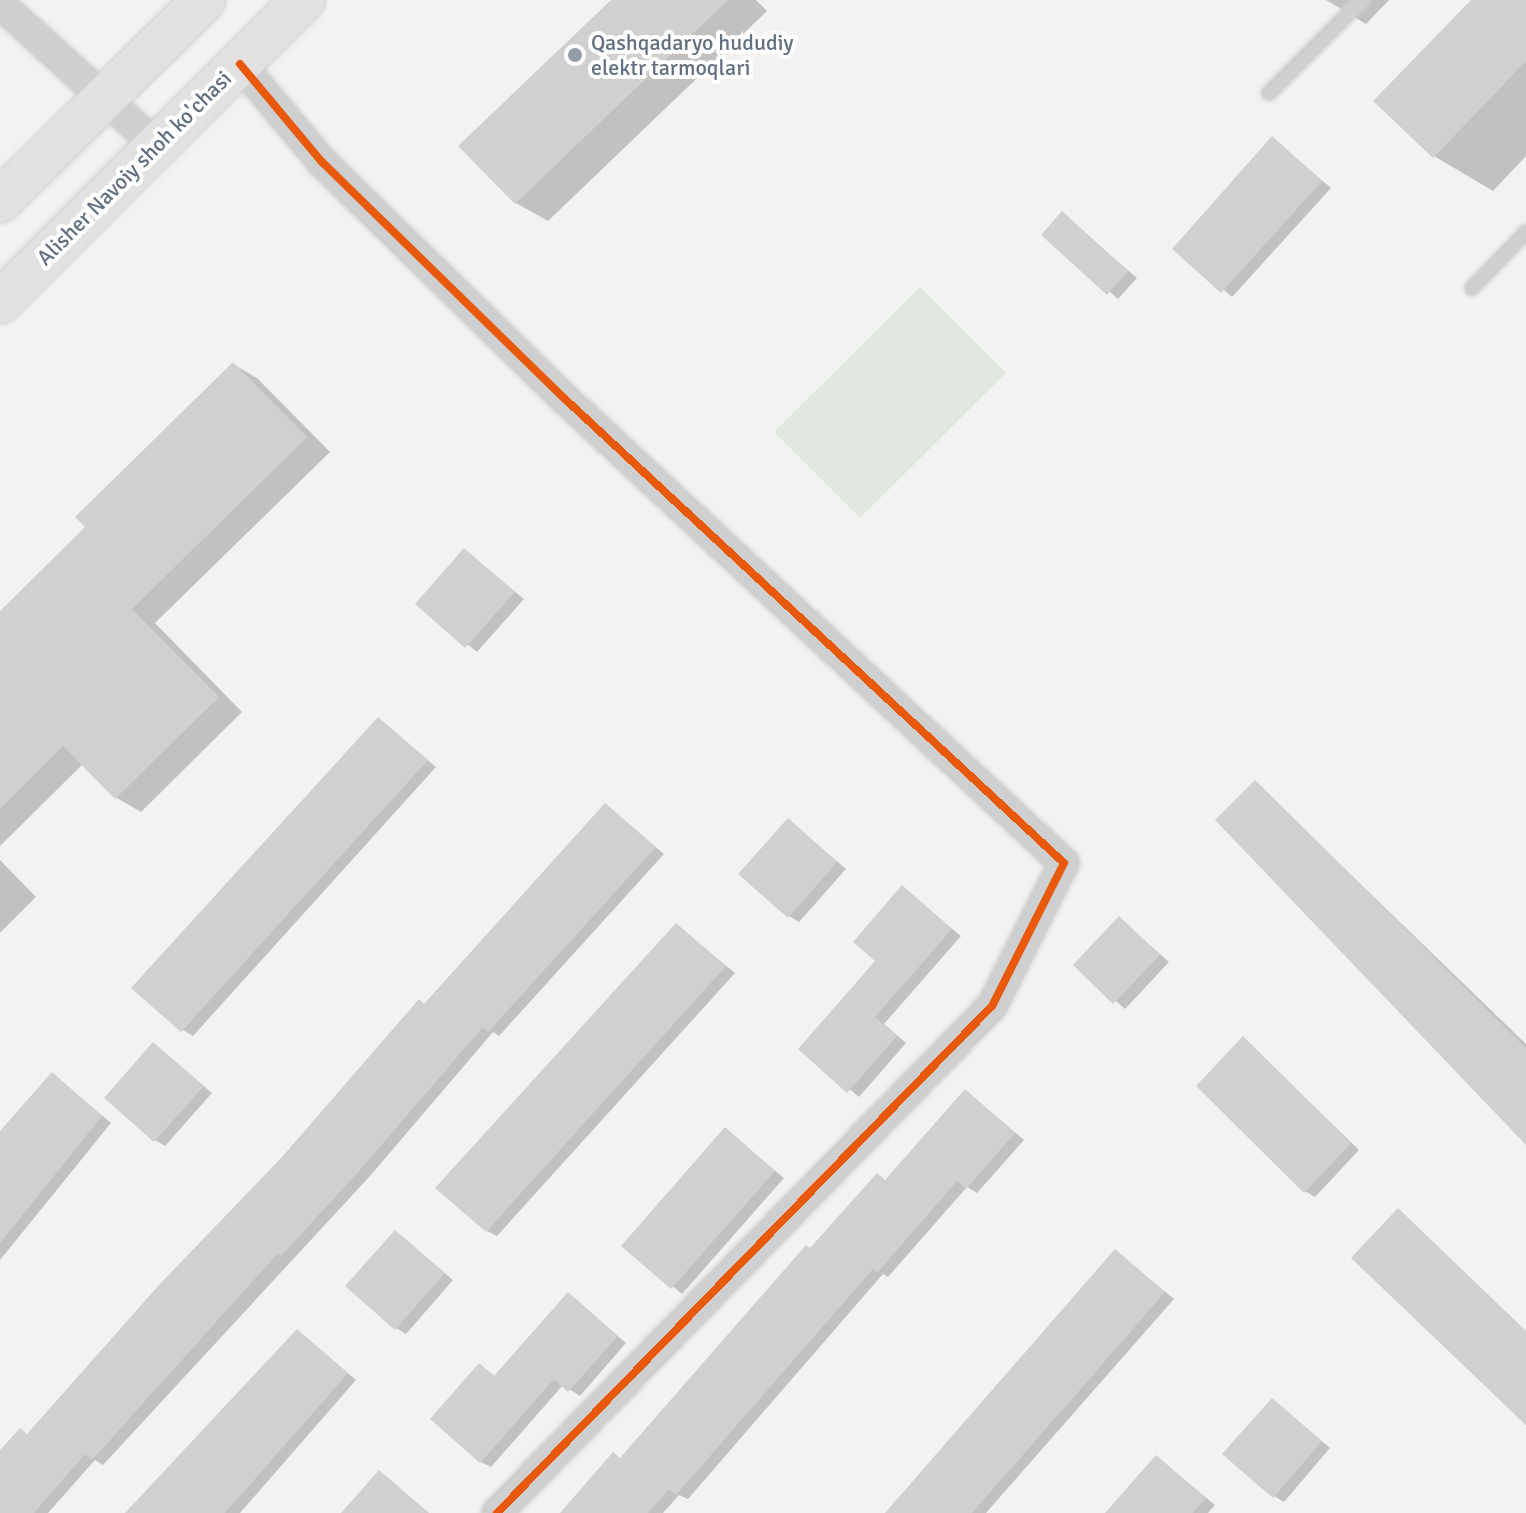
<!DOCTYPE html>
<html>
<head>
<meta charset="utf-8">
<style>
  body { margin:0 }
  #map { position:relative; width:1526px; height:1513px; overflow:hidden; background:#f2f3f0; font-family:Signika,sans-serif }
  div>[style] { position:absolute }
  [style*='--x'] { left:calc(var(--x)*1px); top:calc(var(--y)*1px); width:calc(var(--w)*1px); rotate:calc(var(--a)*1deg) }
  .green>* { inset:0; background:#e1e6de }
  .shadow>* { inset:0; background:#0003 }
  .building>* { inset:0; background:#cfd0d0 }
  .roads { filter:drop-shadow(0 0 2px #ced0d0) drop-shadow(0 0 2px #ced0d0) }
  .service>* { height:14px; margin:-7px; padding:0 7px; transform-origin:7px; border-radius:7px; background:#cecfd0 }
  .minor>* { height:30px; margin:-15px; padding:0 15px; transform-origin:15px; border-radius:15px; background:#cecfd0 }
  .secondary>* { height:42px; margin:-21px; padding:0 21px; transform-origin:21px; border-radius:21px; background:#e1e1e2 }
  .cycleway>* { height:8px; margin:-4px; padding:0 4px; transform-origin:4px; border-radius:4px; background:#e8590c }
  .dots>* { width:22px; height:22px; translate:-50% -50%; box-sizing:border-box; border:4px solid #fff; border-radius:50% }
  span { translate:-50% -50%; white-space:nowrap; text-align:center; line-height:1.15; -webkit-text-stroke:8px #fff; paint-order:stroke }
  .poi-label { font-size:22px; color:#626f81 }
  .left { translate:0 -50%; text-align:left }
  .street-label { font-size:22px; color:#626f81 }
</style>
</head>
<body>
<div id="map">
  <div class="green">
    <div style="clip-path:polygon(920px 287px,1006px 373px,860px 518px,774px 432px)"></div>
  </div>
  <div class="shadow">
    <div style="clip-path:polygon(613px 0,756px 0,767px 11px,548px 221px,516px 203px)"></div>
    <div style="clip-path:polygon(1326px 0,1389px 0,1366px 24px)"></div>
    <div style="clip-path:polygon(1473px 0,1526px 0,1526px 156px,1493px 191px,1434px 156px)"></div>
    <div style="clip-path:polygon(1273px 139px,1331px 188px,1232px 297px,1174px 248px)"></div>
    <div style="clip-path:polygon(1062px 214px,1137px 278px,1118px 299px,1043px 234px)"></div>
    <div style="clip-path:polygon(233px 364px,257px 378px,330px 452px,155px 623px,242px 712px,141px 812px,117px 798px,83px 764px,0 846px,0 614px,88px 527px)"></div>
    <div style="clip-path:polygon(465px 551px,524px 599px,477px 652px,418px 604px)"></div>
    <div style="clip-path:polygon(378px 719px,436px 767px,193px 1036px,183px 1030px,134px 988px)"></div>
    <div style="clip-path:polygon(1256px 783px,1526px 1044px,1526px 1143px,1218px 820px)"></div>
    <div style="clip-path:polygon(606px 806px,664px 854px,499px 1036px,493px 1032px,370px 1176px,103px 1465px,95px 1460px,48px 1513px,6px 1513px,0 1507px,0 1453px,28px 1435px)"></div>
    <div style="clip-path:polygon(788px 820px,846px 869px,799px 922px,789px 916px)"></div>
    <div style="clip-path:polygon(0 860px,36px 897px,0 933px)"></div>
    <div style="clip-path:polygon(903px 888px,961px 936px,884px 1024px,906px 1043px,859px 1097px,801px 1049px,878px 961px)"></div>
    <div style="clip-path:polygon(1120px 919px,1169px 962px,1125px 1009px,1075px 965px)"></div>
    <div style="clip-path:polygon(676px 925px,735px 973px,497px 1236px,487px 1231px)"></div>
    <div style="clip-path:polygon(1244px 1039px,1359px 1150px,1315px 1197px,1305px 1191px)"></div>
    <div style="clip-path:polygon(154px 1045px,212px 1093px,165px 1146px,155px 1140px)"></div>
    <div style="clip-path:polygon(53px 1075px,111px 1123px,0 1260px,0 1145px)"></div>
    <div style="clip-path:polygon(966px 1091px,1024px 1140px,977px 1193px,967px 1187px,888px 1277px,883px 1274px,688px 1499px,679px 1495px,663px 1513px,563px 1513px,622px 1459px,812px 1250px,887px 1181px)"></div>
    <div style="clip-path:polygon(725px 1130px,784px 1178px,682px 1294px,624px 1246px)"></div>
    <div style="clip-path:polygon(1398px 1211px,1526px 1331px,1526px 1425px,1353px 1258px)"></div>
    <div style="clip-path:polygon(395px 1232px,453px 1280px,406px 1334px,396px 1328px)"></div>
    <div style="clip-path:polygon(1115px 1251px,1174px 1299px,986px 1513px,886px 1513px)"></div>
    <div style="clip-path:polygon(568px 1295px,626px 1343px,580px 1396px,563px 1385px,491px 1467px,481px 1462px,480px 1365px,496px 1377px)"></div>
    <div style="clip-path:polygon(298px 1332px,356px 1380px,240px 1513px,127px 1513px)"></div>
    <div style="clip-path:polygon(1272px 1400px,1330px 1448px,1284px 1502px,1274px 1496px)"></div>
    <div style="clip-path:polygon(1156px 1457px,1215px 1505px,1208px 1513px,1108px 1513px)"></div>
  </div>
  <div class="building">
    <div style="clip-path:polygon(611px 0,728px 0,515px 204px,458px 146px)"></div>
    <div style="clip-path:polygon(1471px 0,1526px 0,1526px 61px,1433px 158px,1373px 101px)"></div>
    <div style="clip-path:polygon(1272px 136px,1322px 181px,1221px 293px,1172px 249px)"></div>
    <div style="clip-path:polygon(1062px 211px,1128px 271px,1107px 295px,1041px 235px)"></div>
    <div style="clip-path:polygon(233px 362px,307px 437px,132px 609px,219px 697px,115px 799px,63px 746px,0 809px,0 611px,85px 527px,75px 517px)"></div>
    <div style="clip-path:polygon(464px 548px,515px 592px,465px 648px,415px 604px)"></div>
    <div style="clip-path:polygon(378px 717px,428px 760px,181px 1032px,131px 988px)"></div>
    <div style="clip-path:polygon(1255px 780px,1526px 1048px,1526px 1145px,1215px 820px)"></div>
    <div style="clip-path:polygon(605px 803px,656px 847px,488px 1032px,483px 1027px,360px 1170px,281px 1256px,278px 1253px,92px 1460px,85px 1454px,34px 1513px,0 1513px,0 1450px,20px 1428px,27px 1434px,159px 1285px,282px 1157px,419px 999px,424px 1004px)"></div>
    <div style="clip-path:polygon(788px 818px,837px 862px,788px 918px,738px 874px)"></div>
    <div style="clip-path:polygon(902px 885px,952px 929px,875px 1017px,897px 1036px,847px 1093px,798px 1049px,875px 961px,853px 942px)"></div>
    <div style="clip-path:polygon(1119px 916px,1160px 955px,1113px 1004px,1073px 965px)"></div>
    <div style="clip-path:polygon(676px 923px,726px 966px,486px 1232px,435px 1188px)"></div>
    <div style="clip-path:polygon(1243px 1036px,1351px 1143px,1304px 1193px,1196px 1086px)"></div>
    <div style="clip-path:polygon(153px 1042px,204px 1086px,154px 1142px,104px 1098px)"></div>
    <div style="clip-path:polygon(52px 1072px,102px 1116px,0 1243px,0 1131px)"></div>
    <div style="clip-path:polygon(965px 1089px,1015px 1133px,966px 1189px,957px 1181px,877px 1273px,873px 1269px,676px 1495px,669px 1489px,648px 1513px,560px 1513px,613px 1452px,620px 1458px,806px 1245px,810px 1248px,877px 1173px,885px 1180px)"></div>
    <div style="clip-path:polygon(725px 1127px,775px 1171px,671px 1289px,621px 1246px)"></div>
    <div style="clip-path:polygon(1398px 1208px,1526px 1331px,1526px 1425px,1351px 1258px)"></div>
    <div style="clip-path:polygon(395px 1230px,445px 1273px,395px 1330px,345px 1286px)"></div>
    <div style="clip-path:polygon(1115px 1249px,1165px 1292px,1093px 1375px,972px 1513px,885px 1513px)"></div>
    <div style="clip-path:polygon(568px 1292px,618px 1336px,568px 1392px,554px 1379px,480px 1463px,430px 1419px,479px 1363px,494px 1376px)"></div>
    <div style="clip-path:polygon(297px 1329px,348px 1373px,225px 1513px,125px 1513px)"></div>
    <div style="clip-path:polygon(1272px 1398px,1322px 1441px,1273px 1498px,1222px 1454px)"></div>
    <div style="clip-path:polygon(1156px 1455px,1206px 1498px,1193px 1513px,1105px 1513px)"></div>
    <div style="clip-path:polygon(379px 1470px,429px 1513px,341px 1513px)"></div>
  </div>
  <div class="roads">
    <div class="service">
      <div style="--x:1269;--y:93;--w:132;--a:-45"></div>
      <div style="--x:1472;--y:288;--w:78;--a:-46"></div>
    </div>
    <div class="minor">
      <div style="--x:0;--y:4;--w:207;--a:42.1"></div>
      <div style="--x:240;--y:64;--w:128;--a:50.1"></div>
      <div style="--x:322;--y:162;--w:339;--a:44.3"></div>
      <div style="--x:565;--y:399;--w:681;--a:42.92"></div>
      <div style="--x:1064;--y:863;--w:160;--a:116.7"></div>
      <div style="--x:992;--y:1006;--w:709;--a:134.31"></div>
    </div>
    <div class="secondary">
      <div style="--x:0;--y:201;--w:286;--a:-44.6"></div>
      <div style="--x:0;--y:302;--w:428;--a:-44.9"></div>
    </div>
  </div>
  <div class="cycleway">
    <div style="--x:240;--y:64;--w:128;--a:50.1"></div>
    <div style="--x:322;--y:162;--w:339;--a:44.3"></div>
    <div style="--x:565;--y:399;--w:681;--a:42.92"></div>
    <div style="--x:1064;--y:863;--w:160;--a:116.7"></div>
    <div style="--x:992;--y:1006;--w:709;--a:134.31"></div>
  </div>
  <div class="dots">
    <div style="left:575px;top:55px;background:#949da8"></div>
  </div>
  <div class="poi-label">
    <span class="left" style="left:591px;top:55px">Qashqadaryo hududiy<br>elektr tarmoqlari</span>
  </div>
  <div class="street-label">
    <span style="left:134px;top:168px;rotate:-45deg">Alisher Navoiy shoh ko'chasi</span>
  </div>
</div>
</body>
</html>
